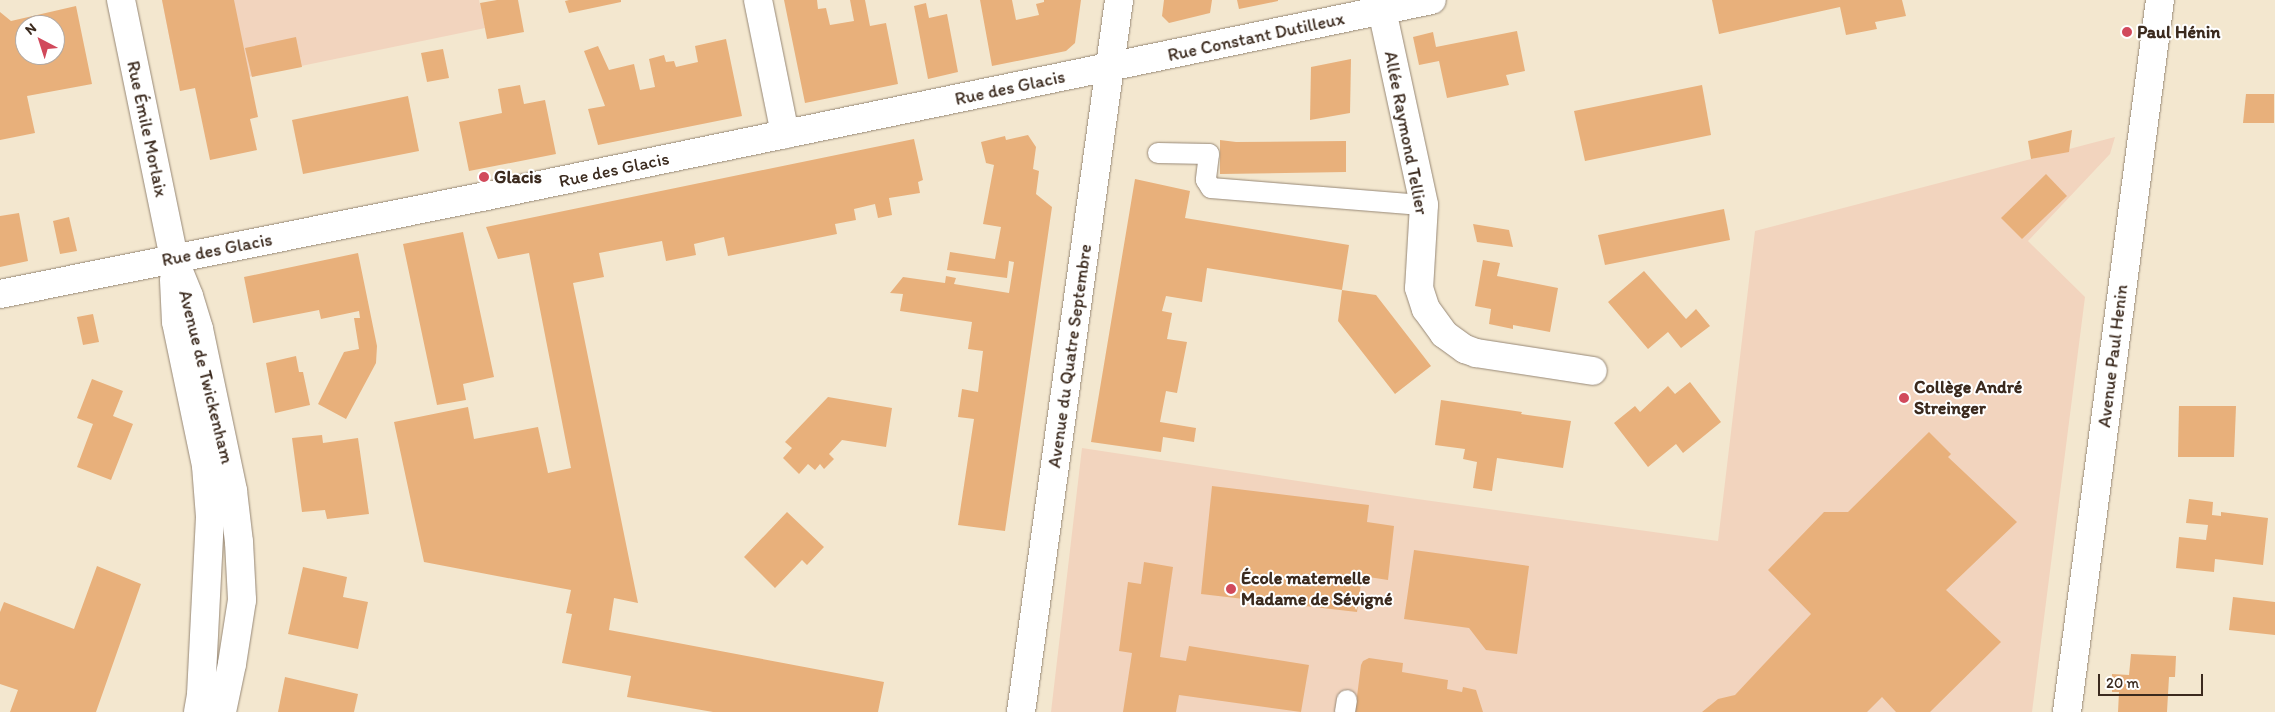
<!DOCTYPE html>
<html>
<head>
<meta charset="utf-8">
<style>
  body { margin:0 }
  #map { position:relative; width:2275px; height:712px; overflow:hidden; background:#f3e7cf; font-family:Itim,sans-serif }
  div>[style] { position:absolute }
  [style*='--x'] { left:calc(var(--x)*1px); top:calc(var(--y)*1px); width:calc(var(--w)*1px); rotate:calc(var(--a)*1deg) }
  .built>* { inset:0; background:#f2d4be }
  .building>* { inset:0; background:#e8b07b }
  .roads { filter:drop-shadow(0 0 1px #978876) drop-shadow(0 0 1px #978876) }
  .service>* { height:20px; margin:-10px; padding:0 10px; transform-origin:10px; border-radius:10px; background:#fff }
  .minor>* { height:28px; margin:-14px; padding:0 14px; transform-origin:14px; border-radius:14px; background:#fff }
  .dots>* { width:14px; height:14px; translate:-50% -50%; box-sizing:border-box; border:2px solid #fff; border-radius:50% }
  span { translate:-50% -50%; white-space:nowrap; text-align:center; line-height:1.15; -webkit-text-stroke:4px #fff; paint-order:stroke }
  .poi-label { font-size:18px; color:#3b2a1e; font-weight:700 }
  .left { translate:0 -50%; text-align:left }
  .street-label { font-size:18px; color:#3b2a1e }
  .north { position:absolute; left:15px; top:15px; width:50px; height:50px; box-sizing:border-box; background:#fff; border:1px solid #b1aaa5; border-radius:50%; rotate:320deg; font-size:14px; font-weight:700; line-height:20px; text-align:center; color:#3b2a1e }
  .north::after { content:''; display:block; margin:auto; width:18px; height:22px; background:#d1495b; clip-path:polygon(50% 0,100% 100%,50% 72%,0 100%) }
  .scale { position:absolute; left:2098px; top:674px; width:105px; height:22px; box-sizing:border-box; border:2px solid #3b2a1e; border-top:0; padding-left:6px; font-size:15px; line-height:18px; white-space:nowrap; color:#3b2a1e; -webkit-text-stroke:4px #fff; paint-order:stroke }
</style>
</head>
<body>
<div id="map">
  <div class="built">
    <div style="clip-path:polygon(162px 0,479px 0,485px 28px,180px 91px)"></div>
    <div style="clip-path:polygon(2115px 137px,2110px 154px,2028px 241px,2085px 297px,2032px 712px,1051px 712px,1082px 448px,1410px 498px,1718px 541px,1755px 231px)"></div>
  </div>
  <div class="building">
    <div style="clip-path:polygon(162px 0,234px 0,258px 117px,250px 119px,257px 150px,210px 160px,195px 88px,180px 91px)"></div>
    <div style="clip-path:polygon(497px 0,518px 0,524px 32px,487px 39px,480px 3px)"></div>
    <div style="clip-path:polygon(569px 0,621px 0,621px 2px,569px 13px,565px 1px)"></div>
    <div style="clip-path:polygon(784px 0,817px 0,818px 9px,826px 8px,830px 25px,854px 21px,850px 0,865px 0,870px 26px,886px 23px,898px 84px,805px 103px)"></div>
    <div style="clip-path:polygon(980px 0,1012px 0,1016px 20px,1039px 15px,1036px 4px,1044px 2px,1044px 0,1081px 0,1075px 43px,1066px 51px,992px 66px)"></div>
    <div style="clip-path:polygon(1164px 0,1212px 0,1210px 13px,1169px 23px,1162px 16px)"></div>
    <div style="clip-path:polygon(1237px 0,1278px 0,1278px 1px,1239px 9px)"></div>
    <div style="clip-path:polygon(1712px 0,1902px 0,1906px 16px,1875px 22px,1877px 29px,1846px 35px,1840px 7px,1719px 34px)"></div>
    <div style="clip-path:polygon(926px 3px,929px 18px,947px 14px,958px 72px,928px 79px,914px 6px)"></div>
    <div style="clip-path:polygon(evenodd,76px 6px,92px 84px,27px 96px,35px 133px,0 140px,0 12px,11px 21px,76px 6px,25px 25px,55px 25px,55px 55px,25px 55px,25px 25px)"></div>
    <div style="clip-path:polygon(1517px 31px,1525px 71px,1506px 75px,1509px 85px,1447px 98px,1439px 61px,1419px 65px,1413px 37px,1433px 32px,1436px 47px)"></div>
    <div style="clip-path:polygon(296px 37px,302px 67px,252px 77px,245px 48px)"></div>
    <div style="clip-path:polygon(726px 39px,742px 116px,598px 145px,588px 109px,605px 106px,584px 51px,598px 46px,609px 70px,634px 64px,640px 90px,655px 87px,649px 59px,664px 55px,666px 62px,674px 61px,676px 67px,698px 62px,695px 46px)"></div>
    <div style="clip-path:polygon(443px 49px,449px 78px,427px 82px,421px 53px)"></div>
    <div style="clip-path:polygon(1351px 59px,1350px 113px,1310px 120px,1311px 67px)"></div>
    <div style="clip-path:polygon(520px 85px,524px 104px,545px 100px,556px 154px,469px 171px,459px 122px,502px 113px,498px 89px)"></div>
    <div style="clip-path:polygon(1702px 85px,1711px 135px,1585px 161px,1574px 111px)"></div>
    <div style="clip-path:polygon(2246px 94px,2274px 94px,2274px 123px,2243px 123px)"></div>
    <div style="clip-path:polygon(408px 96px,419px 151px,303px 174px,292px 120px)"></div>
    <div style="clip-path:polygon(2072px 130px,2069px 152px,2031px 159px,2028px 141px)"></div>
    <div style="clip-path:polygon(1028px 135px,1036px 147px,1033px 169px,1039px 171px,1036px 194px,1052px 207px,1005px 531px,958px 525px,974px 419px,958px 417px,962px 389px,978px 392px,983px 351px,968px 349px,972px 322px,900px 311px,903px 294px,890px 293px,903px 277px,945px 283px,946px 276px,956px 278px,954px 284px,1009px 293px,1014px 262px,1009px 261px,1007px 278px,947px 270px,950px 252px,995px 259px,1001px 227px,983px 224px,994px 165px,986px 163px,981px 142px,1005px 136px,1006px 140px)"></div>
    <div style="clip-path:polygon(914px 139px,923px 180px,918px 182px,920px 193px,889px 198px,892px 215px,878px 218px,875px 204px,854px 209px,856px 220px,835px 224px,837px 234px,728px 256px,724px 237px,694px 244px,696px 255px,666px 261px,662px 241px,599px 253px,604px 277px,573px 283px,638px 603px,614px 598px,609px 630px,884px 682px,878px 712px,713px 712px,627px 697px,631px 676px,562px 663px,572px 614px,566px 613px,571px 590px,424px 562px,394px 422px,468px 407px,474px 439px,538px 427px,548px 473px,571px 468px,529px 253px,498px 259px,486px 227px)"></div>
    <div style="clip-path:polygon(1220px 140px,1236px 142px,1346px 141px,1346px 172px,1220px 174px)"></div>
    <div style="clip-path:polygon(2046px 174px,2067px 196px,2022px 239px,2001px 218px)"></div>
    <div style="clip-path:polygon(1135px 179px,1190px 191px,1185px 218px,1349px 245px,1342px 290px,1376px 295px,1431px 366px,1395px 394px,1338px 321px,1342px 290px,1207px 268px,1202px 302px,1166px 296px,1162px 311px,1172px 313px,1167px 339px,1187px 342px,1177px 393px,1166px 391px,1160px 422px,1196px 428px,1194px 442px,1163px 437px,1161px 452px,1091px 442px)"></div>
    <div style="clip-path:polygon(1724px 209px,1730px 240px,1605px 265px,1598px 235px)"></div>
    <div style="clip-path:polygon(19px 213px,28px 261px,0 267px,0 216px)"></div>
    <div style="clip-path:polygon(69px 217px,77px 251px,60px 254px,53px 221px)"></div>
    <div style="clip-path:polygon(1473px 224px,1509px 230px,1513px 247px,1477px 242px)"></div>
    <div style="clip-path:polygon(463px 232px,494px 377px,463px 384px,466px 400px,437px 405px,403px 244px)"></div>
    <div style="clip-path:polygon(358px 253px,377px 346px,376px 363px,346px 419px,318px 404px,344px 352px,359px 349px,354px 318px,360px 318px,359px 311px,321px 319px,319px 310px,253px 323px,244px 277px)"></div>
    <div style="clip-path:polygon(1483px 260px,1500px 263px,1497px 276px,1558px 288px,1550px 332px,1513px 325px,1513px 329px,1489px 324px,1491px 309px,1475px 306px)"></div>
    <div style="clip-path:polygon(1644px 271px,1686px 319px,1696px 309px,1710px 326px,1681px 348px,1668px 332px,1648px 349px,1608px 302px)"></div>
    <div style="clip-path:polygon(93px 314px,99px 342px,83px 345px,77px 317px)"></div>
    <div style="clip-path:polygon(296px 356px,299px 372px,303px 372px,310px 405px,275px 413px,266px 363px)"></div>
    <div style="clip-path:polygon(92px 379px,123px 391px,113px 416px,133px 424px,111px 480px,77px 467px,93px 424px,77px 418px)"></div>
    <div style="clip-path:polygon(1690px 382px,1721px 422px,1683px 453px,1676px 444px,1648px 467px,1614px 423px,1635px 406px,1640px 412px,1668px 386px,1675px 394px)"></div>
    <div style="clip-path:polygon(828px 397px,892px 408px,886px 447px,842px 440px,829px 454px,834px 459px,824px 469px,820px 464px,815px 470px,808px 464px,799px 474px,783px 458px,792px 448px,785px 442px)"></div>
    <div style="clip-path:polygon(1441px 400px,1522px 412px,1521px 414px,1571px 421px,1563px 468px,1497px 458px,1492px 491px,1473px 488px,1477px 462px,1463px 459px,1465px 449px,1435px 445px)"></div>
    <div style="clip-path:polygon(2179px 406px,2236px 406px,2234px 457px,2178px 457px)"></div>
    <div style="clip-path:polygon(1929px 432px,1951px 454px,1948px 457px,2017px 522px,1946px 590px,2001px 642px,1930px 712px,1896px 712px,1882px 697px,1867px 712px,1702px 712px,1718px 699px,1735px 695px,1811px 614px,1768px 570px,1824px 512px,1848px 512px)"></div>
    <div style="clip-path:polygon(322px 435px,323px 443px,358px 438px,369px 514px,327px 519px,325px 510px,302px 512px,292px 438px)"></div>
    <div style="clip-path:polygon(1212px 486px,1369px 505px,1367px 522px,1394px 526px,1388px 580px,1362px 576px,1357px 612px,1201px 594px)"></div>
    <div style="clip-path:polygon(2189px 499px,2213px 502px,2212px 515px,2221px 516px,2221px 512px,2268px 518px,2263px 565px,2215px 559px,2214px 572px,2176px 568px,2179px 537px,2206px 540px,2208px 525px,2186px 523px)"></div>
    <div style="clip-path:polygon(787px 512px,824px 547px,807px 565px,802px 560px,775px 588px,744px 557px)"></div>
    <div style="clip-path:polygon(1414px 550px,1529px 566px,1517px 654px,1486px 650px,1469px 628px,1404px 619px)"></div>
    <div style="clip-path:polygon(1144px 562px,1173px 567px,1160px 657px,1186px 661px,1189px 646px,1309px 665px,1301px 712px,1179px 695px,1176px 712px,1123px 712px,1132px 653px,1119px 651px,1128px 582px,1141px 584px)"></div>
    <div style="clip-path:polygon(97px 566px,141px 584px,96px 712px,10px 712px,18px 690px,0 684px,0 612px,4px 602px,74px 629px)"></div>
    <div style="clip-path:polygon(303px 567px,347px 577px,343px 597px,368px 602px,358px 649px,288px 634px)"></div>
    <div style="clip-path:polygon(2233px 597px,2275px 602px,2275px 635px,2229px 630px)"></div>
    <div style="clip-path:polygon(2131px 654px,2176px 656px,2175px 677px,2169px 677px,2167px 712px,2118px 712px,2119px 692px,2112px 692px,2112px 674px,2129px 675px)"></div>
    <div style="clip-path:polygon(1369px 658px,1403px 663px,1402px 672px,1448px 680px,1447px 689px,1462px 692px,1463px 687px,1476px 690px,1483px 712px,1355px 712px,1361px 665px,1363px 661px)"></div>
    <div style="clip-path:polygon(285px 677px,358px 694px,354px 712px,278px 712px)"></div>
  </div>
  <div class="roads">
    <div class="service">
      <div style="--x:1158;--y:153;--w:51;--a:1.1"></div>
      <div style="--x:1209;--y:154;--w:26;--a:97"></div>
      <div style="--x:1206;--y:180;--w:9;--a:58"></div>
      <div style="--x:1211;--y:188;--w:214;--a:4.6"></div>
      <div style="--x:1345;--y:712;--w:12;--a:-81"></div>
    </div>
    <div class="minor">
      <div style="--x:121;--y:0;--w:264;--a:78.4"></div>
      <div style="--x:174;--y:259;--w:40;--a:68"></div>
      <div style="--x:189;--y:296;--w:34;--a:73"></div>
      <div style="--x:199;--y:329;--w:166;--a:78.1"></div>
      <div style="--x:233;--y:491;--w:51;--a:83.3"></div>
      <div style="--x:239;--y:542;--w:58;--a:87"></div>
      <div style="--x:242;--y:600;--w:65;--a:98.9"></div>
      <div style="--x:232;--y:664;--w:49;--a:101.8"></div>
      <div style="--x:758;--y:0;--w:137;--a:78.6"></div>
      <div style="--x:1382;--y:10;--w:199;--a:77.8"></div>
      <div style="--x:1424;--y:205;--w:83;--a:93.4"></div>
      <div style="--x:1419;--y:288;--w:22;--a:72"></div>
      <div style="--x:1426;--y:309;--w:31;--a:54"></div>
      <div style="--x:1444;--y:334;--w:26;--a:36"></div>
      <div style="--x:1465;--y:349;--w:12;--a:20"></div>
      <div style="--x:1476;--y:353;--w:118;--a:8.7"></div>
      <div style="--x:174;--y:280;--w:42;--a:87.3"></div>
      <div style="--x:176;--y:322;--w:147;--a:78.2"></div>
      <div style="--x:206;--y:466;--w:51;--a:85.5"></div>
      <div style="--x:210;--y:517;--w:178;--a:92.9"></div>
      <div style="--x:201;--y:695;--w:17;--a:100"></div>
      <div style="--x:0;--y:294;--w:492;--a:-11.4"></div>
      <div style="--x:482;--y:197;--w:970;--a:-11.72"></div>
      <div style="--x:1021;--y:712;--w:719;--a:-82.16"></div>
      <div style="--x:2067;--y:712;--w:718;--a:-82.56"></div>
    </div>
  </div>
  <div class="dots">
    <div style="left:2127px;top:32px;background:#d1495b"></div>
    <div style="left:484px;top:177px;background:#d1495b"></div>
    <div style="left:1904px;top:398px;background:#d1495b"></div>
    <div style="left:1231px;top:589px;background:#d1495b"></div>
  </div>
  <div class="poi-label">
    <span class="left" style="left:2137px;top:32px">Paul Hénin</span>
    <span class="left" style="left:494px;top:177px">Glacis</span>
    <span class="left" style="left:1914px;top:398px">Collège André<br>Streinger</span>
    <span class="left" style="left:1241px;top:589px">École maternelle<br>Madame de Sévigné</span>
  </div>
  <div class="street-label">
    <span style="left:1256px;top:37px;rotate:-12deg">Rue Constant Dutilleux</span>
    <span style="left:1010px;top:88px;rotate:-12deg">Rue des Glacis</span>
    <span style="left:147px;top:129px;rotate:78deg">Rue Émile Morlaix</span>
    <span style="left:1406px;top:133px;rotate:79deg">Allée Raymond Tellier</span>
    <span style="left:614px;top:170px;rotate:-12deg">Rue des Glacis</span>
    <span style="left:217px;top:250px;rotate:-11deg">Rue des Glacis</span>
    <span style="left:1070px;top:356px;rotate:-82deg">Avenue du Quatre Septembre</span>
    <span style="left:2113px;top:356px;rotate:-83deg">Avenue Paul Henin</span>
    <span style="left:206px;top:377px;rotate:76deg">Avenue de Twickenham</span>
  </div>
  <div class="north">N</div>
  <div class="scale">20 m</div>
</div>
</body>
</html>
